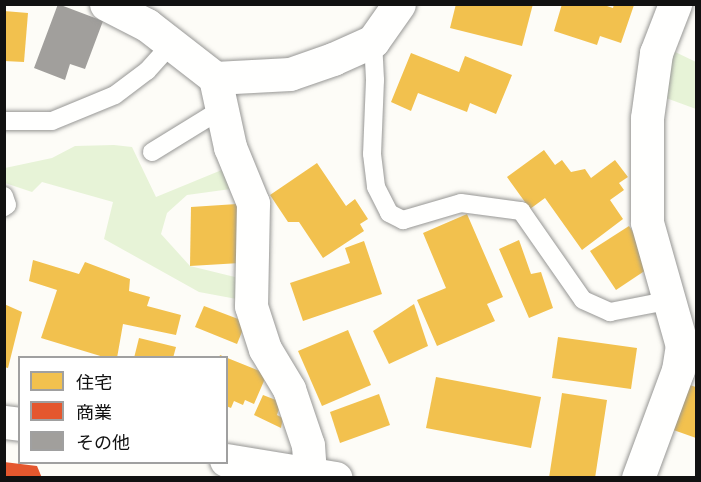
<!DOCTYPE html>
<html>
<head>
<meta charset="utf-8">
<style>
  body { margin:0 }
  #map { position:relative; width:701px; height:482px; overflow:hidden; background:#fdfcf7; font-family:"Zilla Slab","Noto Sans JP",serif }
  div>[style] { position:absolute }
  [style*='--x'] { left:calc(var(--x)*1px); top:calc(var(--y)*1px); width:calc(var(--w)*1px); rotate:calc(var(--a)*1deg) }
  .green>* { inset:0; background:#e7f3d7 }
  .homes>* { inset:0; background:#f2c14e }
  .shops>* { inset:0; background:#e4572e }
  .building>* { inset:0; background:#a19f9c }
  .roads { filter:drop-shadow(0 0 2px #979795) drop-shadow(0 0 2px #979795) }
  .lane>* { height:18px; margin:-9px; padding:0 9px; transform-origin:9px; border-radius:9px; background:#fffffe }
  .street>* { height:33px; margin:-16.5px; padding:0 16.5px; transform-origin:16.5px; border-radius:16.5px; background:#fffffe }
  span { translate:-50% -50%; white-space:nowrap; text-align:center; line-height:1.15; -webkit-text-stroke:6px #fff; paint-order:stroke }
  .frame { position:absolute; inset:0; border:6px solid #111; pointer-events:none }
  .legend { position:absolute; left:18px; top:356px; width:210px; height:108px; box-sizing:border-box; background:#fff; border:2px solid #a0a0a0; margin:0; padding:8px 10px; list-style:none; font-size:18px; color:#111 }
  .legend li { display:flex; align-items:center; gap:12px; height:30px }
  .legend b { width:30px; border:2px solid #a0a0a0 }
</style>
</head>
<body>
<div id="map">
  <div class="green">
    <div style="clip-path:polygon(669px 49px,696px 62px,696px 109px,666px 98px)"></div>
    <div style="clip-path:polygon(114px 145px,132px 147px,156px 197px,229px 167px,238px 188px,187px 195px,167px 213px,161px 234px,190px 266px,243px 279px,242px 300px,199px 292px,104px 239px,113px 202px,42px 182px,32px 192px,5px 183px,5px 168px,52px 158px,75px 146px)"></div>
  </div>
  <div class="homes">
    <div style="clip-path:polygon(456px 4px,533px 4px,522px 46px,450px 28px)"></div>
    <div style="clip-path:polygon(562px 4px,601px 4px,613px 8px,614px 4px,634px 5px,621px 43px,600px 36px,597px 45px,554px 31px)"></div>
    <div style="clip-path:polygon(4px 11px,28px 13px,24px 62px,4px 61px)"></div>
    <div style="clip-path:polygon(411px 53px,459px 72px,465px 56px,512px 75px,496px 114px,470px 103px,467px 112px,418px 93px,411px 111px,391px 102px)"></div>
    <div style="clip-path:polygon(544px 150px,555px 165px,562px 160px,571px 172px,585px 169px,591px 178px,615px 160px,628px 177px,619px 183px,624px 190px,610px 200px,623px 219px,582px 250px,545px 198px,530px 209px,507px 177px)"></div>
    <div style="clip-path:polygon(317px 163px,346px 206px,355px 199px,368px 219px,360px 224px,364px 231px,323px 258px,299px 222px,288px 222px,270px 195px)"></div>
    <div style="clip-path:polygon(237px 204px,240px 263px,190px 266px,191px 207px)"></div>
    <div style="clip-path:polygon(467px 214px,503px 297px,487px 304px,495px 321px,437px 346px,417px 300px,446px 288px,423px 233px)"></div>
    <div style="clip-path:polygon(629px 226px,655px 264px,616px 290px,590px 251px)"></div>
    <div style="clip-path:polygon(519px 240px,531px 274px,541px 272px,553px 308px,529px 318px,499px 249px)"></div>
    <div style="clip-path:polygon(364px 241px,382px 294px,303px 321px,290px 283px,350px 263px,345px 248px)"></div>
    <div style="clip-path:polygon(33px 260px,79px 274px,85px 262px,130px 279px,129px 291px,150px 297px,147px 306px,181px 315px,176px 335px,123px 324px,117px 358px,107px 358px,41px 338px,57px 290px,29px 281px)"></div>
    <div style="clip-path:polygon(4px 304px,22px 312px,8px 368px,4px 367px)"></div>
    <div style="clip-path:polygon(414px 304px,428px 346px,389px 364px,373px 331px)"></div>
    <div style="clip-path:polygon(204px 306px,246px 322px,237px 344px,195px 327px)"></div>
    <div style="clip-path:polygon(348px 330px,371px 385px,322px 406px,298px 351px)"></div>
    <div style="clip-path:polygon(558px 337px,637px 348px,631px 389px,552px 378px)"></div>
    <div style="clip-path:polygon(139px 338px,176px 347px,173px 358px,134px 358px)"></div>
    <div style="clip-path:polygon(220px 355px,267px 374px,254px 404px,245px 400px,243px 405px,234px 401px,231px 408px,226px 406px,226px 358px,219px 358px)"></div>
    <div style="clip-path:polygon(436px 377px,541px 397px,531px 448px,426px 428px)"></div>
    <div style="clip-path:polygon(680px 382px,696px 387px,696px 438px,665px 427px)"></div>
    <div style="clip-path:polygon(562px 393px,607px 400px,595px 478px,549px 478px)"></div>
    <div style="clip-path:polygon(379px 394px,390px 425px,340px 443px,330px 412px)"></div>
    <div style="clip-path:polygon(263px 395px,281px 402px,277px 415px,283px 418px,281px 428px,254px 415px)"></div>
  </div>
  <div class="shops">
    <div style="clip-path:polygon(4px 462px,37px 466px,42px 478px,4px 478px)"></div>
  </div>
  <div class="building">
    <div style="clip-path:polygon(58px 4px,103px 21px,85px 69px,70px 64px,65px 80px,34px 68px)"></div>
  </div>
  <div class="roads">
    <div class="lane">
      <div style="--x:373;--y:41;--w:39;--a:87"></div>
      <div style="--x:375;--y:80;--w:74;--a:92.3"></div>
      <div style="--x:372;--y:154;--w:33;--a:83"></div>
      <div style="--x:376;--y:187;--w:29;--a:63"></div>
      <div style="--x:389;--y:213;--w:16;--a:27"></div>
      <div style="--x:403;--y:220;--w:60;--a:-16.3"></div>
      <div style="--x:461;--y:203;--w:61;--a:7.6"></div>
      <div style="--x:521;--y:211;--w:108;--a:55.1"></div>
      <div style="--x:583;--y:300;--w:30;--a:24"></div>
      <div style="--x:610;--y:312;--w:62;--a:-11.1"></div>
      <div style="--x:4;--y:121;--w:48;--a:0"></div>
      <div style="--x:52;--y:121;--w:68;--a:-22.4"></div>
      <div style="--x:115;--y:95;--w:40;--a:-37"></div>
      <div style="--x:147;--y:71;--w:36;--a:-48"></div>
      <div style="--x:152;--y:152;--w:82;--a:-31.6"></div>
      <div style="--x:4;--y:196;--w:9;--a:72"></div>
      <div style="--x:7;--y:205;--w:4;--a:146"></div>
    </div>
    <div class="street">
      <div style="--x:106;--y:4;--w:46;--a:27.1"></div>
      <div style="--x:147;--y:25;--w:86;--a:37.9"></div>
      <div style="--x:215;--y:78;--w:71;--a:77.7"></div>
      <div style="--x:230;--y:147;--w:61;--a:67.7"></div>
      <div style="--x:253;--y:203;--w:103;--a:91.1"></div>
      <div style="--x:251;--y:306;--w:45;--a:72"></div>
      <div style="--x:265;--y:349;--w:47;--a:59"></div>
      <div style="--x:289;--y:389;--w:59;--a:71.3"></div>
      <div style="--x:308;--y:445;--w:29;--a:86"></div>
      <div style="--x:215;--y:78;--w:75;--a:-3.1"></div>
      <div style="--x:290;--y:74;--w:46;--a:-19.2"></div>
      <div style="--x:333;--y:59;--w:44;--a:-24.2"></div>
      <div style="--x:373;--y:41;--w:45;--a:-54.9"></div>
      <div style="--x:4;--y:422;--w:16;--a:7"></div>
      <div style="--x:226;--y:460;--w:111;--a:9.3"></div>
      <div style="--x:638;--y:478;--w:115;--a:-69.7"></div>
      <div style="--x:678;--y:370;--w:24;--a:-81"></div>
      <div style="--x:682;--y:346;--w:129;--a:-105.8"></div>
      <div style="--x:647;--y:222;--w:104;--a:-90"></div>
      <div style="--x:647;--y:118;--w:66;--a:-82.1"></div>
      <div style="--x:656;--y:53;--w:53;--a:-68.8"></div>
    </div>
  </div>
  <div class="frame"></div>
  <ul class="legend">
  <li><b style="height:16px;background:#f2c14e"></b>住宅</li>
  <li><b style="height:16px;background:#e4572e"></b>商業</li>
  <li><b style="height:16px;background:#a19f9c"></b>その他</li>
  </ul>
</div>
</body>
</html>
